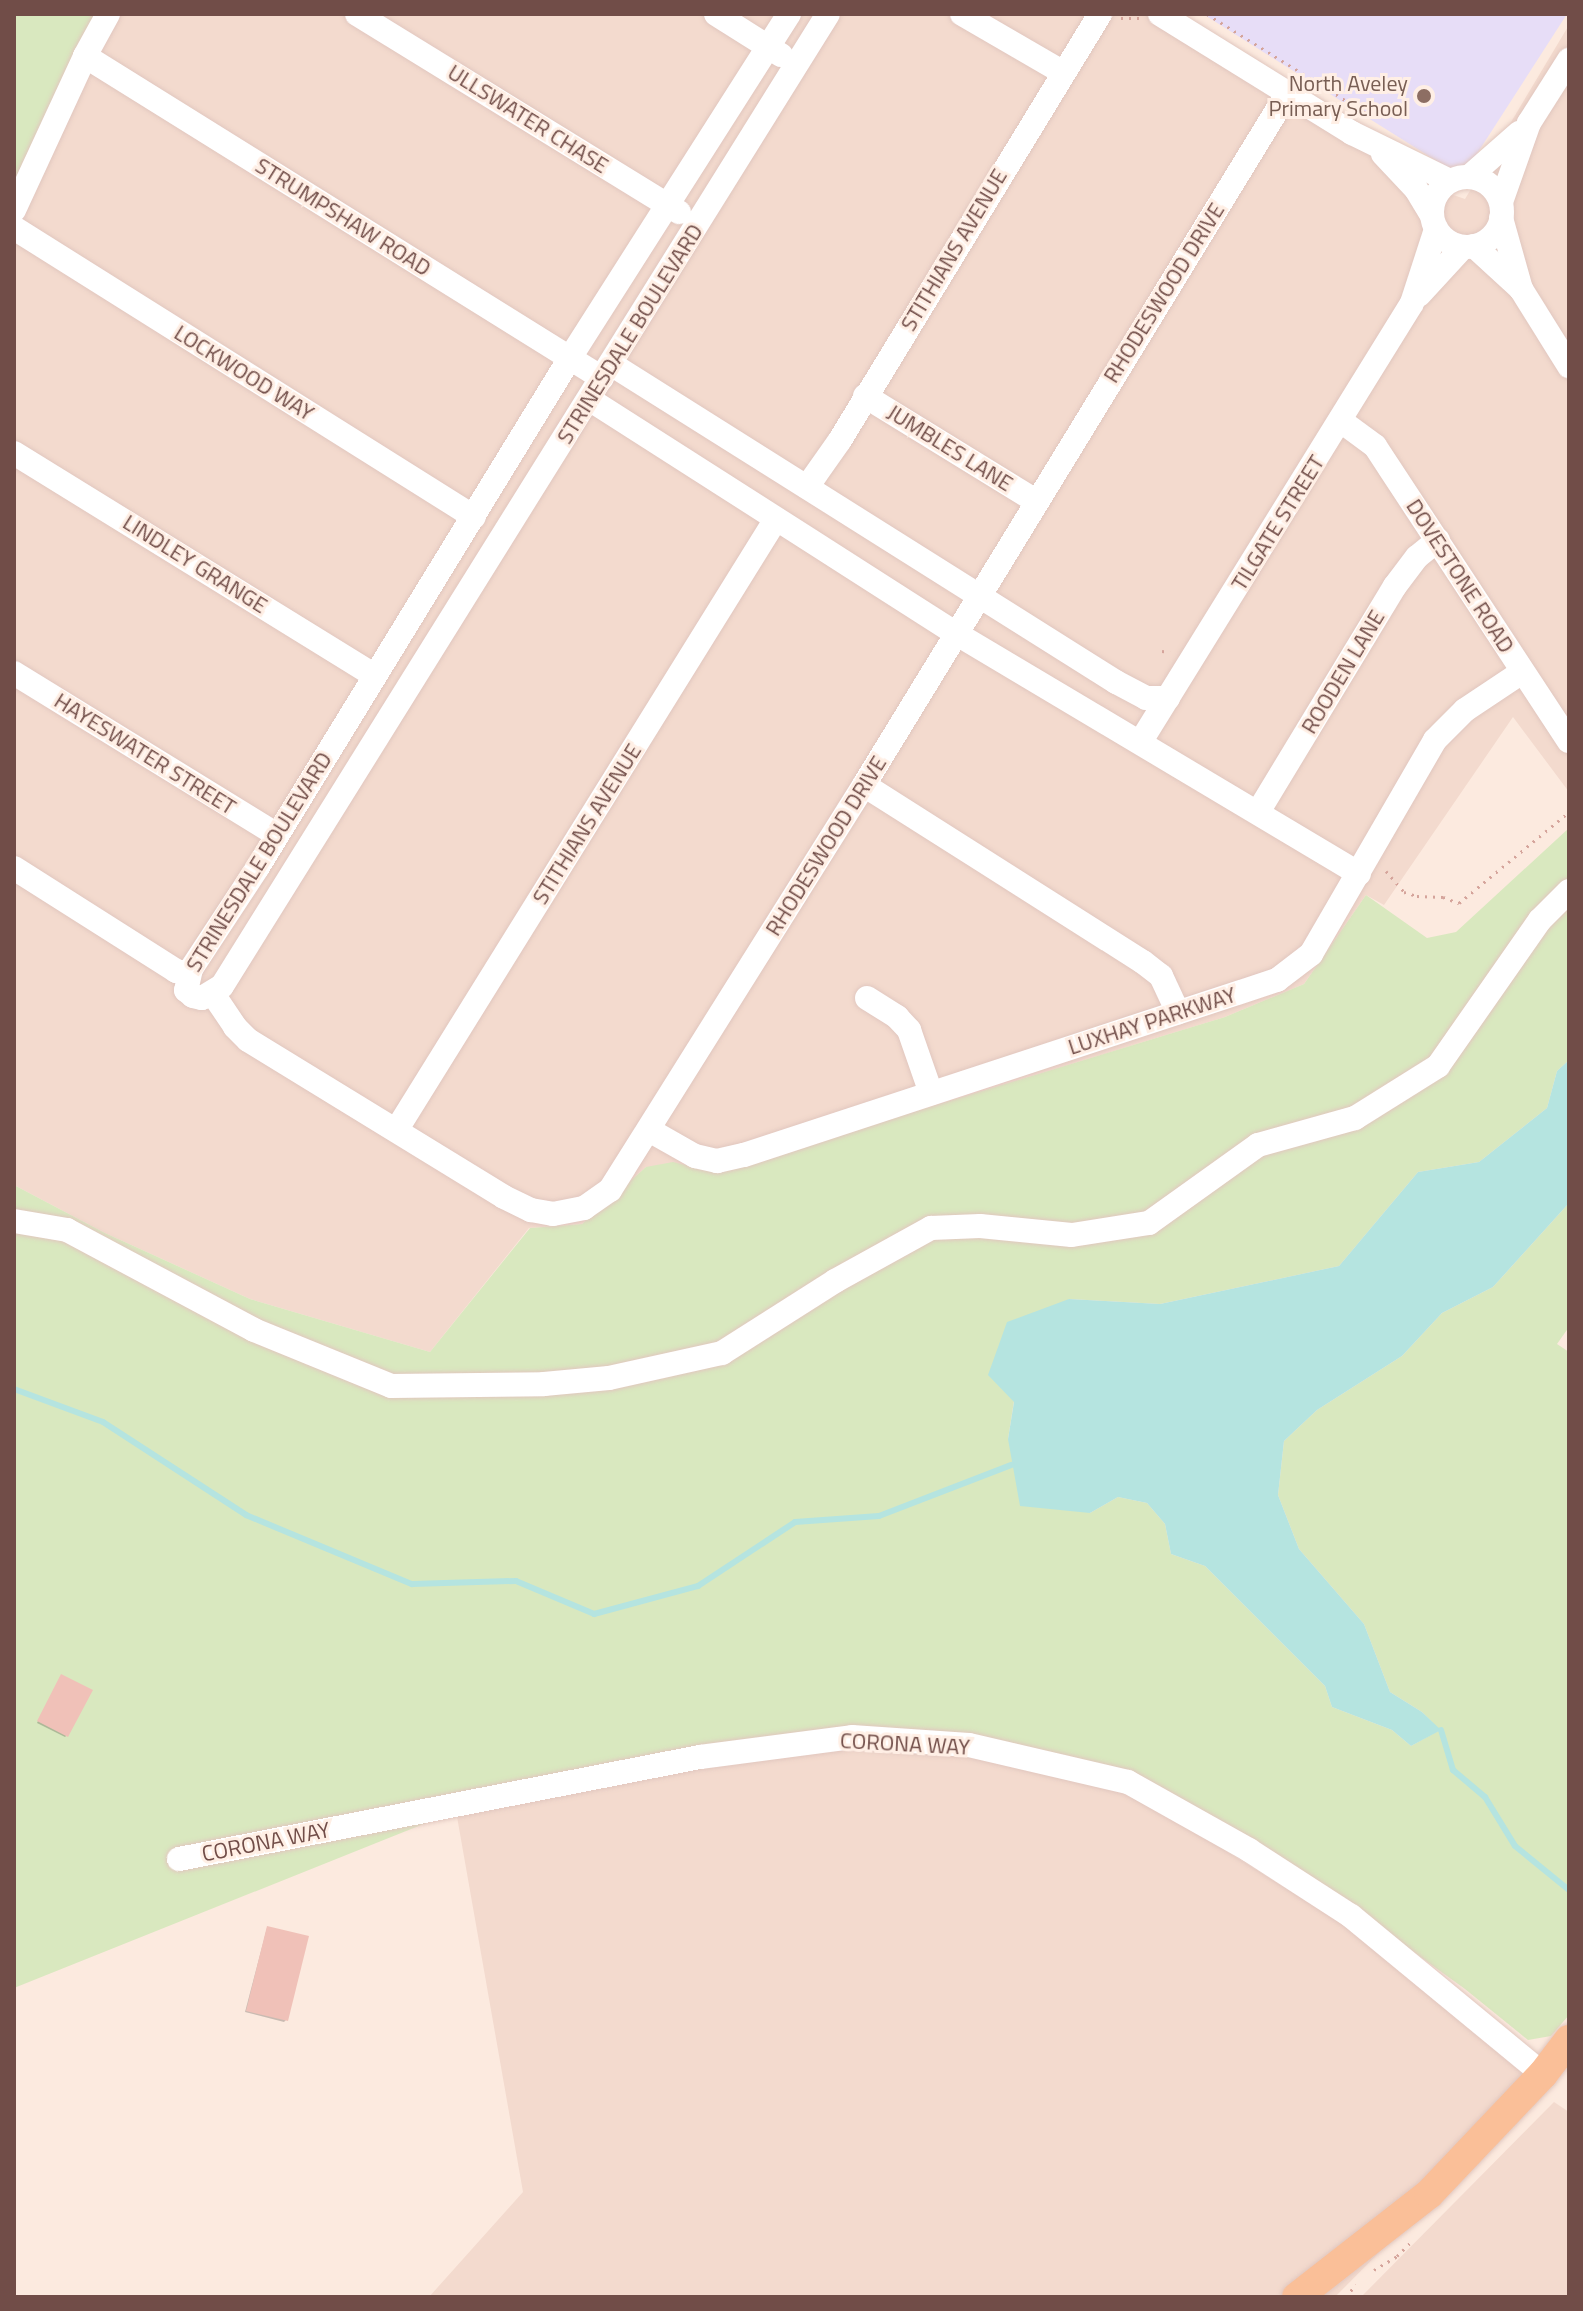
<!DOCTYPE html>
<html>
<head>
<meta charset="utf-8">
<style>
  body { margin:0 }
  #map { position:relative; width:1583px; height:2311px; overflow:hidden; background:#fceadf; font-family:"Titillium Web",sans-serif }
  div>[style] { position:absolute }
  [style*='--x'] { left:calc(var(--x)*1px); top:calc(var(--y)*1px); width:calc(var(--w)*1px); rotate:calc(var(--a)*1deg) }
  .residential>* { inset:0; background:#f3dace }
  .education>* { inset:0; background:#e7ddf7 }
  .green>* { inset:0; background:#d9e8bf }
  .water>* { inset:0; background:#b5e4e0 }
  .shadow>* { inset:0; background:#0003 }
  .stream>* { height:6px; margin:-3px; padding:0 3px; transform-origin:3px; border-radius:3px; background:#b5e4e0 }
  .building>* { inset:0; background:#f0c1b8 }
  .path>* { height:3px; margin-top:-1.5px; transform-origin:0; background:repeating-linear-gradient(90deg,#d5a49b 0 2px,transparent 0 8px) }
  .roads { filter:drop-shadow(0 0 2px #e1c7bf) drop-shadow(0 0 2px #e1c7bf) }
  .minor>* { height:24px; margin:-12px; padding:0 12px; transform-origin:12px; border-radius:12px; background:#fff }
  .minor>.ring { margin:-12px; padding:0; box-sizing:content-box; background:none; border:24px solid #fff; border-radius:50% }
  .major>* { height:30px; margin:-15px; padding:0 15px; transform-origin:15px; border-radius:15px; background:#fabf98 }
  .dots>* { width:22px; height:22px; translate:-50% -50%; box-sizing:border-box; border:4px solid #ffefe5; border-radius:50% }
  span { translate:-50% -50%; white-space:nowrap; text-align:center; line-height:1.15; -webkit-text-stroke:6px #ffefe5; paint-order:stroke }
  .education-label { font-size:22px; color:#785e54 }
  .right { translate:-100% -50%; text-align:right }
  .street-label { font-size:22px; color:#714d48 }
  .frame { position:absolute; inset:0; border:16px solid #714d48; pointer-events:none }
</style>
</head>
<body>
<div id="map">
  <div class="residential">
    <div style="clip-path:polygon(118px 14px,1144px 14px,1409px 180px,1465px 199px,1569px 25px,1569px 792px,1513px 717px,1384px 905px,1366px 895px,1304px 984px,1225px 1017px,716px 1173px,646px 1167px,582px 1224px,529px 1228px,430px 1352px,250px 1299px,105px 1233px,14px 1185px,14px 197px)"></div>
    <div style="clip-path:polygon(847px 1745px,974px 1752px,1141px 1798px,1362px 1936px,1544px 2086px,1335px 2297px,429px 2297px,523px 2192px,456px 1811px,691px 1767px)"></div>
    <div style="clip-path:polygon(1554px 2102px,1569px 2112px,1569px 2297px,1361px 2297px)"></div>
  </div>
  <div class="education">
    <div style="clip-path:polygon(1203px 14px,1567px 14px,1462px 177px)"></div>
  </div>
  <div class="green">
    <div style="clip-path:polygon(14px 14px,97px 14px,14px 189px)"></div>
    <div style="clip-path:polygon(1569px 828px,1569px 1060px,1557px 1071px,1547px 1108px,1479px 1162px,1418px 1172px,1339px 1266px,1160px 1304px,1069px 1299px,1014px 1401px,1008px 1439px,1090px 1513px,1118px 1497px,1147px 1503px,1165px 1524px,1171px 1554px,1205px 1566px,1325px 1686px,1332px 1707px,1392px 1730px,1411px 1746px,1440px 1730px,1422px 1712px,1390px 1692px,1364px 1624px,1299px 1549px,1278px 1495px,1284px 1441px,1317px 1410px,1402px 1356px,1442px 1313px,1493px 1287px,1569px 1203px,1569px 1327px,1557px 1344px,1569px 1352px,1569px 2015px,1551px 2036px,1528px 2040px,1465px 1989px,1289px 1862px,1131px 1773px,837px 1730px,456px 1811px,14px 1988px,14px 1185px,105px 1233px,250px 1299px,430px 1352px,530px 1228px,582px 1224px,646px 1167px,673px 1162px,716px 1172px,1225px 1017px,1304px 984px,1366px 895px,1427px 938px,1456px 932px)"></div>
  </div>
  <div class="water">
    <div style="clip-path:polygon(1569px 1060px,1569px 1203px,1493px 1287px,1442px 1313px,1402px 1356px,1317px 1410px,1284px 1441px,1278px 1495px,1299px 1549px,1364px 1624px,1390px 1692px,1422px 1712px,1441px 1730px,1411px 1746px,1392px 1730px,1332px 1707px,1325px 1686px,1205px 1566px,1171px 1554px,1165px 1524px,1147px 1503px,1118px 1497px,1090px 1513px,1020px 1506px,1008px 1439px,1014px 1402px,988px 1375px,1007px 1322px,1069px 1299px,1160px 1304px,1339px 1266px,1418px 1172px,1479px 1162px,1547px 1108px,1557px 1071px)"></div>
  </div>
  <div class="shadow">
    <div style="clip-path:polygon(60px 1678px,66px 1736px,65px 1737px,37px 1723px)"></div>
    <div style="clip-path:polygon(267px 1928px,286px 2020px,284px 2022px,245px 2012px)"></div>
  </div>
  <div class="stream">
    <div style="--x:14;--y:1389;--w:95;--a:20.3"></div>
    <div style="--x:103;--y:1422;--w:171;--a:33"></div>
    <div style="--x:246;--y:1515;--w:180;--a:22.6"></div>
    <div style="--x:412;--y:1584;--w:104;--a:-1.7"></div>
    <div style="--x:516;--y:1581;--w:85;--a:22.9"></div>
    <div style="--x:594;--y:1614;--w:108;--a:-15.1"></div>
    <div style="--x:698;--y:1586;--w:116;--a:-33.4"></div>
    <div style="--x:795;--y:1522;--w:84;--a:-4.1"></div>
    <div style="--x:879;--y:1516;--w:142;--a:-21.1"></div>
    <div style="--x:1441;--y:1730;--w:42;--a:73.3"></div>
    <div style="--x:1453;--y:1770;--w:42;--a:40.2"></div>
    <div style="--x:1485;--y:1797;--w:57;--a:58.5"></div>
    <div style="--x:1515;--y:1846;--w:70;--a:39.2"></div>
  </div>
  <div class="building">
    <div style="clip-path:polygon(61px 1674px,93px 1690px,68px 1737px,37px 1721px)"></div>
    <div style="clip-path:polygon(267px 1926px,309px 1936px,288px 2021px,246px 2011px)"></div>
  </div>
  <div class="path">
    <div style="--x:1207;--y:14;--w:199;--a:31.9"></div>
    <div style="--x:1121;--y:18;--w:20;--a:0"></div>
    <div style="--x:1162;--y:651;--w:8;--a:7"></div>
    <div style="--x:1386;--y:871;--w:28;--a:49"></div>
    <div style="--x:1404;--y:892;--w:14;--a:17"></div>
    <div style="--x:1417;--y:896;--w:26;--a:2"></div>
    <div style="--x:1443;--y:897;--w:17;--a:21"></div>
    <div style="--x:1459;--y:903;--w:143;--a:-39.6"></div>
    <div style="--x:1374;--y:2270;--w:27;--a:-31"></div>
    <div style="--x:1397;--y:2256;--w:21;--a:-45"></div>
    <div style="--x:1346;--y:2297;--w:16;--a:-52"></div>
  </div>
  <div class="roads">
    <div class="minor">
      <div style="--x:357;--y:14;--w:378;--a:31.6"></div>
      <div style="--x:716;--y:14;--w:77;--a:32.2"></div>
      <div style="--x:789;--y:14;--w:408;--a:122.5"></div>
      <div style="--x:570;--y:358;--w:597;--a:121.51"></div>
      <div style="--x:258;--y:867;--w:122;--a:123.3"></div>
      <div style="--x:191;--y:969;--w:22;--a:103"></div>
      <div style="--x:186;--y:990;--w:9;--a:41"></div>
      <div style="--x:193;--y:996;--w:9;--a:13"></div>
      <div style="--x:202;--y:998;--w:23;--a:-31"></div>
      <div style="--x:222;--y:986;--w:1145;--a:-58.06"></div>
      <div style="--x:962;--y:14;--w:116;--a:30.1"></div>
      <div style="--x:1160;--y:14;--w:226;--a:31.8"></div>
      <div style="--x:1352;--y:133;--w:109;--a:26.1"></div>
      <div style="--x:85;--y:56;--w:609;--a:31.92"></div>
      <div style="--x:1383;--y:154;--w:48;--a:46.7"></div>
      <div style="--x:1416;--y:189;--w:31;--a:59"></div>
      <div style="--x:1469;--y:177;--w:67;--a:-41.3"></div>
      <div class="ring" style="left:1432px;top:177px;width:46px;height:46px"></div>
      <div style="--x:1501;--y:202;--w:84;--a:-70.5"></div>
      <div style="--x:1529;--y:123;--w:75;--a:-57.6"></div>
      <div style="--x:14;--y:210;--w:170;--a:-65.2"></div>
      <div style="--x:85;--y:56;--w:48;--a:-61.3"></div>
      <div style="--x:1501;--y:218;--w:74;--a:74.3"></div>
      <div style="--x:14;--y:228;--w:543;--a:32.14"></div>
      <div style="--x:1474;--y:246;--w:64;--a:42.5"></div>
      <div style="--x:1521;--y:289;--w:91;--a:58.1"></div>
      <div style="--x:1419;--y:295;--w:65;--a:-47.5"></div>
      <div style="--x:611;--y:364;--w:597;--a:32.2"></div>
      <div style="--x:1116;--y:682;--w:34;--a:28"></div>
      <div style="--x:1146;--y:698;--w:22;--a:0"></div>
      <div style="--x:865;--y:396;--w:201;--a:31.6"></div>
      <div style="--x:589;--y:399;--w:437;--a:32.6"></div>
      <div style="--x:957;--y:634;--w:468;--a:30.8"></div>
      <div style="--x:1341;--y:421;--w:42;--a:36.3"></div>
      <div style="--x:1375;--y:446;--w:353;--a:56.7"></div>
      <div style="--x:14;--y:453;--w:424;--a:31.7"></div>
      <div style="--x:807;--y:487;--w:57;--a:-54.9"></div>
      <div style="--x:840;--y:440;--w:499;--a:-58.6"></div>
      <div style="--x:14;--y:673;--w:309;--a:31.6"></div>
      <div style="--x:1141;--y:741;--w:515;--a:-58.25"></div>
      <div style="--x:1412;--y:303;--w:78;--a:-72"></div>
      <div style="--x:864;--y:785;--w:330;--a:32.4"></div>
      <div style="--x:1143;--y:962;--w:23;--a:38"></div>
      <div style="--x:1161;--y:976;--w:40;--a:65"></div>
      <div style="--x:1258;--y:812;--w:264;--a:-58.8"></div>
      <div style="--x:1395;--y:586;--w:36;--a:-53"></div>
      <div style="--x:1417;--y:557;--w:27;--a:-39"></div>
      <div style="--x:14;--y:868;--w:192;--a:32.4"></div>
      <div style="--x:176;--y:971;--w:13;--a:13"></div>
      <div style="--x:213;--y:994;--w:40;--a:56"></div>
      <div style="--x:235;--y:1027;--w:18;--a:45"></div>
      <div style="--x:248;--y:1040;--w:300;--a:31.5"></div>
      <div style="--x:504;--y:1197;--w:30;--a:26"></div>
      <div style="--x:531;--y:1210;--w:22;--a:10"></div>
      <div style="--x:553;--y:1214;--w:32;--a:-11"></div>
      <div style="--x:584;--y:1208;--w:32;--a:-35"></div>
      <div style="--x:610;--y:1190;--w:478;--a:-57.9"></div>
      <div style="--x:864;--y:785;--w:810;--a:-58.53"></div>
      <div style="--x:867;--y:998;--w:36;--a:32"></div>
      <div style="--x:897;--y:1017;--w:18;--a:47"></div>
      <div style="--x:909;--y:1030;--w:67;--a:70.8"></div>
      <div style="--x:397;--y:1129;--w:718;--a:-58.15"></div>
      <div style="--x:649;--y:1130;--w:53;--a:29.5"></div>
      <div style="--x:695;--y:1156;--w:23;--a:13"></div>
      <div style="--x:717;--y:1161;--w:28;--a:-13"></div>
      <div style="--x:744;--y:1155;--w:561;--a:-18.18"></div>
      <div style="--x:1277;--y:980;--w:43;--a:-37.4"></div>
      <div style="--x:1311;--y:954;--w:247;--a:-59.9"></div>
      <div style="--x:1435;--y:740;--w:42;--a:-45"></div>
      <div style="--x:1465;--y:710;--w:69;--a:-33.7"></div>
      <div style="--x:14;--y:1221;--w:54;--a:9.6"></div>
      <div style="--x:67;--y:1230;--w:212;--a:28.1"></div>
      <div style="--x:254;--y:1330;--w:148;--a:22.2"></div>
      <div style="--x:391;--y:1386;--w:153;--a:-0.7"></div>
      <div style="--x:544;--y:1384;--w:65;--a:-5.3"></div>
      <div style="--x:609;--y:1378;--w:116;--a:-12.5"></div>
      <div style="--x:722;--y:1353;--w:134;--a:-32.5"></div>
      <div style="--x:835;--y:1281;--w:110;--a:-28.9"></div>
      <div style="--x:931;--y:1228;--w:49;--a:-2.3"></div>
      <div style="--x:980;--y:1226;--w:92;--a:5.6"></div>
      <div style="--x:1072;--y:1235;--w:78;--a:-8.9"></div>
      <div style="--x:1149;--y:1223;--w:134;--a:-35.6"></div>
      <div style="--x:1258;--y:1145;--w:101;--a:-15.6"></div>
      <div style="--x:1355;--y:1118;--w:98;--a:-32.1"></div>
      <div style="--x:1438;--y:1066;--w:178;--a:-55.1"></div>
      <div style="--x:1540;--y:920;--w:41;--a:-45"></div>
      <div style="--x:179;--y:1859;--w:531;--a:-11.08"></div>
      <div style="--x:700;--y:1757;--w:153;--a:-7.5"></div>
      <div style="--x:852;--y:1737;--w:117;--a:3.9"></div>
      <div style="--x:969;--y:1745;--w:163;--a:13.1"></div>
      <div style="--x:1128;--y:1782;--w:139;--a:29.3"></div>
      <div style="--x:1249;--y:1850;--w:121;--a:32.9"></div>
      <div style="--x:1351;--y:1916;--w:249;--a:39.5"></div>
    </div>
    <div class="major">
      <div style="--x:1297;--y:2297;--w:167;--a:-38"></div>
      <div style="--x:1429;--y:2194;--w:166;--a:-46.5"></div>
      <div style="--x:1543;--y:2074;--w:43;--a:-52.6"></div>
    </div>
  </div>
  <div class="dots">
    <div style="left:1424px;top:96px;background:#8d6e63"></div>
  </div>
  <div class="education-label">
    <span class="right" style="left:1408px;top:96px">North Aveley<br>Primary School</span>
  </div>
  <div class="street-label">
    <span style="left:528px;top:119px;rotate:32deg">ULLSWATER CHASE</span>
    <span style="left:343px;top:217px;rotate:32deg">STRUMPSHAW ROAD</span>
    <span style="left:954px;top:250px;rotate:-59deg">STITHIANS AVENUE</span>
    <span style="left:1164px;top:293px;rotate:-58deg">RHODESWOOD DRIVE</span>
    <span style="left:630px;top:334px;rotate:-58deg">STRINESDALE BOULEVARD</span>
    <span style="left:244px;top:373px;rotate:32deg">LOCKWOOD WAY</span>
    <span style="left:950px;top:448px;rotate:32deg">JUMBLES LANE</span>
    <span style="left:1278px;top:523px;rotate:-58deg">TILGATE STREET</span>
    <span style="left:195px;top:564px;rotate:32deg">LINDLEY GRANGE</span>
    <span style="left:1460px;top:576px;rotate:57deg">DOVESTONE ROAD</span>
    <span style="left:1343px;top:672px;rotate:-59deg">ROODEN LANE</span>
    <span style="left:145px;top:754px;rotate:32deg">HAYESWATER STREET</span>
    <span style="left:587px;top:824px;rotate:-58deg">STITHIANS AVENUE</span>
    <span style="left:826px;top:846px;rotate:-58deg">RHODESWOOD DRIVE</span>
    <span style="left:259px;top:862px;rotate:-58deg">STRINESDALE BOULEVARD</span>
    <span style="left:1152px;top:1021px;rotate:-18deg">LUXHAY PARKWAY</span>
    <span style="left:905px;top:1744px;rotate:3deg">CORONA WAY</span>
    <span style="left:266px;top:1842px;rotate:-11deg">CORONA WAY</span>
  </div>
  <div class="frame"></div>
</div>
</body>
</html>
